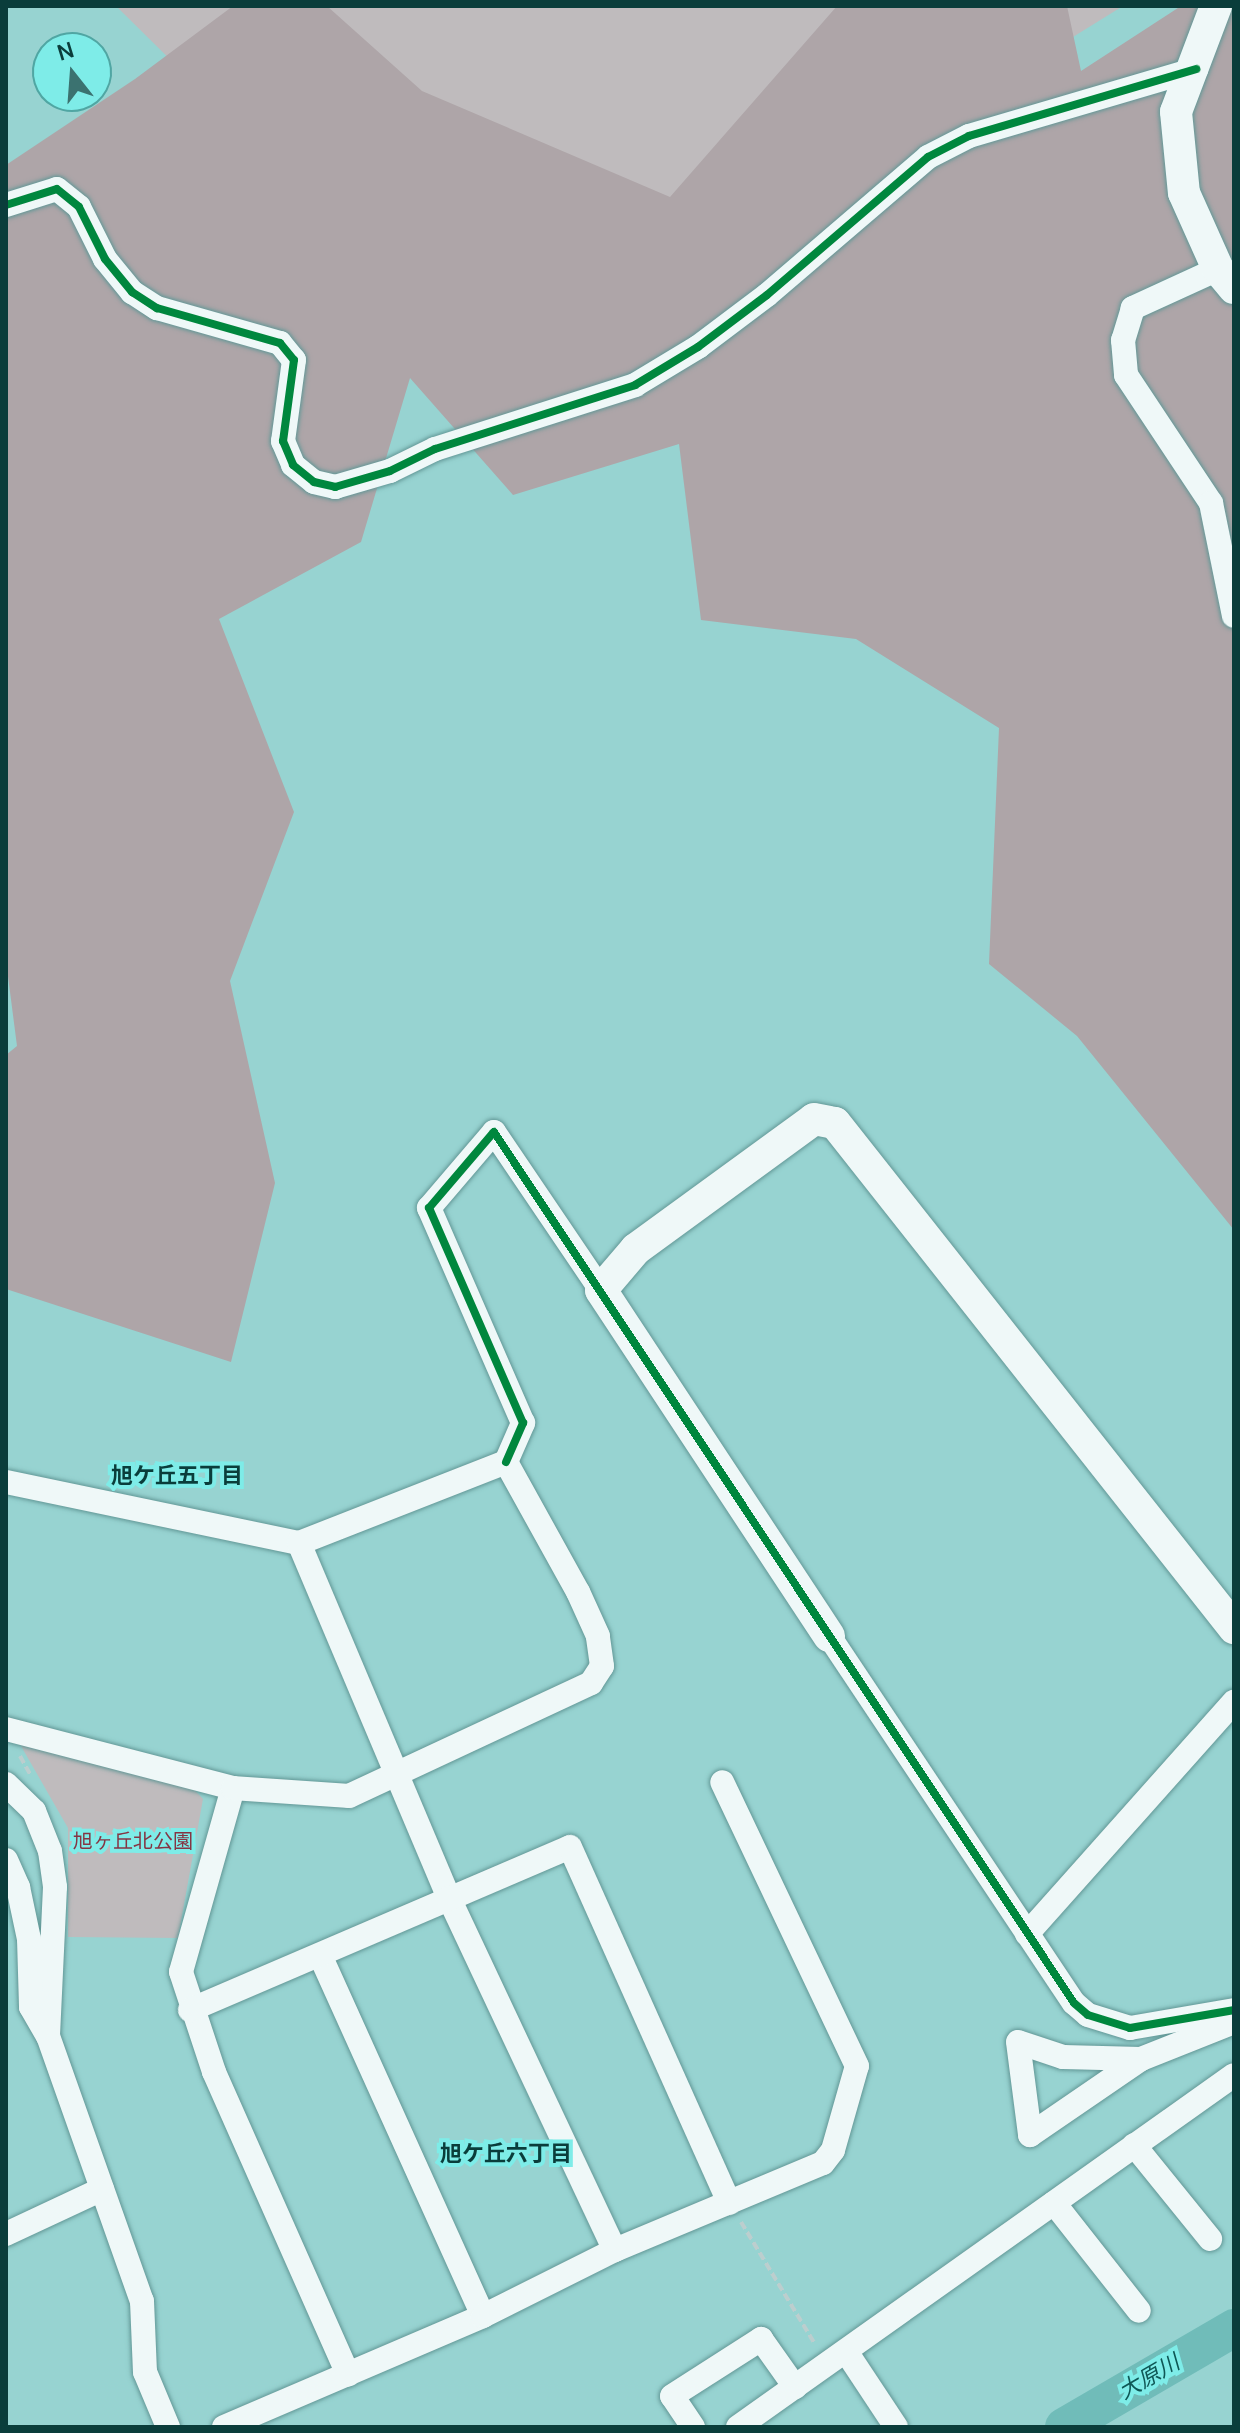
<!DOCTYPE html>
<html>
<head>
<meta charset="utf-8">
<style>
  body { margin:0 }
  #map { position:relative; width:1240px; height:2433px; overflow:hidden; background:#97d3d1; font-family:Manrope,"Noto Sans JP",sans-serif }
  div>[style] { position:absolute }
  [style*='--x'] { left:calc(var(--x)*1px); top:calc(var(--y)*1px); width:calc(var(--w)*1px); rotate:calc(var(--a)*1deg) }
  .green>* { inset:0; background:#bfbbbd }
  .forest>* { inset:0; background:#aea5a8 }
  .river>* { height:38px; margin:-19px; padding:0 19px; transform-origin:19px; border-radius:19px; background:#70bcb9 }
  .path>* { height:4px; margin-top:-2px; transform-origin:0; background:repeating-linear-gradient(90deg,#bccece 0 8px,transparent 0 12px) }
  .roads { filter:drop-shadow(0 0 2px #629796) drop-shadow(0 0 2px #629796) }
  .minor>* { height:24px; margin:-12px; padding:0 12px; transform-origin:12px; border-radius:12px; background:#eff8f8 }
  .tertiary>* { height:32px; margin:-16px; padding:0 16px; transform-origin:16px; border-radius:16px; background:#eff8f8 }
  .cycleway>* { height:8px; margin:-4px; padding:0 4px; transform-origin:4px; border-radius:4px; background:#00873e }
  span { translate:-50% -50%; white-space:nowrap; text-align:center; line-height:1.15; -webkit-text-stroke:8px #7eece8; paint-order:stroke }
  .park-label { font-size:20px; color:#853543 }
  .neighbourhood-label { font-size:22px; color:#0a3d3b; font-weight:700 }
  .water-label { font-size:22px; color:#0f5755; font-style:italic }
  .frame { position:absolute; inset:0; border:8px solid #0a3d3b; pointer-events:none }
  .north { position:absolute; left:32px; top:32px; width:80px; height:80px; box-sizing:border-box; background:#7eece8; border:2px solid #50a6a3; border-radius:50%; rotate:343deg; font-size:22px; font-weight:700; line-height:32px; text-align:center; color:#0a3d3b }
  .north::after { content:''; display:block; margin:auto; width:28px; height:36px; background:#3b7270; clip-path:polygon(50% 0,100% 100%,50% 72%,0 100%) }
</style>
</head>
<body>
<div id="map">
  <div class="green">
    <div style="clip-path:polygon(116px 6px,1123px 6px,504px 389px)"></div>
    <div style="clip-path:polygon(17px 1739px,193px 1788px,203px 1799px,178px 1938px,68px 1937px,68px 1828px)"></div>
  </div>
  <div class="forest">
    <div style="clip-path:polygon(233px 6px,327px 6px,422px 91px,670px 197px,837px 6px,1067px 6px,1081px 71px,1181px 6px,1234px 6px,1234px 1230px,1077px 1036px,989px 964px,999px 728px,856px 639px,701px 620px,679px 444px,513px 495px,410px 378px,361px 542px,219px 619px,294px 812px,230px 981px,275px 1183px,231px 1362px,6px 1289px,6px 1055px,17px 1046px,6px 961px,6px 165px,135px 79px)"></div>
  </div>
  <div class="river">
    <div style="--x:1064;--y:2427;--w:197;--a:-30.2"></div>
  </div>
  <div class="path">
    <div style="--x:20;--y:1756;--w:23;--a:61"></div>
    <div style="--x:741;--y:2222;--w:143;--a:58.8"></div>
  </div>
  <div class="roads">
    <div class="minor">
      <div style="--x:6;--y:205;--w:53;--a:-17.4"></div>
      <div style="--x:57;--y:189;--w:28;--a:39"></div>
      <div style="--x:79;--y:207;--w:58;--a:63.4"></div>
      <div style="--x:105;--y:259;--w:43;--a:50.7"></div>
      <div style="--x:132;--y:292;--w:30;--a:33"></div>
      <div style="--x:157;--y:308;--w:128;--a:15.9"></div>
      <div style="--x:280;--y:343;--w:22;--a:51"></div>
      <div style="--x:294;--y:360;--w:82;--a:97.7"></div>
      <div style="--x:283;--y:441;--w:26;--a:67"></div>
      <div style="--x:293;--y:465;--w:27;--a:39"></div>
      <div style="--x:314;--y:482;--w:22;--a:13"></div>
      <div style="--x:335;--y:487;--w:57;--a:-16.2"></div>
      <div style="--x:390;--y:471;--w:50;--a:-26.1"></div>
      <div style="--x:435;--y:449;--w:210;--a:-17.7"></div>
      <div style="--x:635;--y:385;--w:74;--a:-31.1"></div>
      <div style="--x:698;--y:347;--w:86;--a:-37"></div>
      <div style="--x:767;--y:295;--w:212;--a:-40.6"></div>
      <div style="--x:928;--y:157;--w:46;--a:-27.1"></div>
      <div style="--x:969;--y:136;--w:237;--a:-16.4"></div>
      <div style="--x:1218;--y:269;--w:94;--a:155.4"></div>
      <div style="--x:1133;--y:308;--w:34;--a:107"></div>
      <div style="--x:1123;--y:340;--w:35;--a:85"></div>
      <div style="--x:1126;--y:375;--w:154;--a:56.4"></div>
      <div style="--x:1211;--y:503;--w:115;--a:78.5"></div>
      <div style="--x:506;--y:1462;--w:43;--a:-66.4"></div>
      <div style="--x:523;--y:1423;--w:235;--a:-113.6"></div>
      <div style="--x:429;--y:1208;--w:100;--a:-49.5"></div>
      <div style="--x:494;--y:1132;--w:191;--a:55.9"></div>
      <div style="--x:6;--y:1482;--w:299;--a:11.8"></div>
      <div style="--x:299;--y:1543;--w:385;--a:67.1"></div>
      <div style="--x:449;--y:1898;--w:389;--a:64.8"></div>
      <div style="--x:829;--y:1636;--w:441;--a:56.3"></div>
      <div style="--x:1074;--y:2003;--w:18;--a:41"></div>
      <div style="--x:1088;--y:2015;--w:44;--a:17.2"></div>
      <div style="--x:1130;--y:2028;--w:106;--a:-9.8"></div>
      <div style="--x:6;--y:1729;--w:235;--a:14.6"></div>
      <div style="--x:233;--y:1788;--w:191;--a:105.8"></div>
      <div style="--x:181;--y:1972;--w:105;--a:71.7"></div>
      <div style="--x:214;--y:2072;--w:331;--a:66.1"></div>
      <div style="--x:6;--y:1784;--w:39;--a:44"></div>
      <div style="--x:34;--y:1811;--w:43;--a:68.2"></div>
      <div style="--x:50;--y:1851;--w:36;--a:82"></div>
      <div style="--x:55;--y:1887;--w:149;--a:92.7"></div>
      <div style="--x:48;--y:2036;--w:281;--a:70.5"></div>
      <div style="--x:142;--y:2301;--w:71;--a:87.6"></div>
      <div style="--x:145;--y:2372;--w:60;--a:67.3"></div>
      <div style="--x:233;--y:1788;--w:116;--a:3.9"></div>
      <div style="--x:349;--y:1796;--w:267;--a:-25"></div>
      <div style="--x:591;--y:1683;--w:20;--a:-57"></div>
      <div style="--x:602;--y:1666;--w:30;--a:-98"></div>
      <div style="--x:598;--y:1636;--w:48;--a:-114.4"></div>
      <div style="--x:578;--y:1592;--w:149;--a:-119"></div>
      <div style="--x:506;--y:1462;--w:222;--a:158.6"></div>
      <div style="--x:6;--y:1860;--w:30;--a:66"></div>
      <div style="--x:18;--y:1887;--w:53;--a:78.1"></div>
      <div style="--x:29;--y:1939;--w:68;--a:88.3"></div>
      <div style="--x:31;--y:2007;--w:34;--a:60"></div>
      <div style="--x:1027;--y:1934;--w:311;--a:-48.3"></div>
      <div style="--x:320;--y:1955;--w:396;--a:65.7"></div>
      <div style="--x:190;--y:2010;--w:413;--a:-23.2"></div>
      <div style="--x:570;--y:1847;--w:390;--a:65.9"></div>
      <div style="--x:1141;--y:2059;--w:78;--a:-178.5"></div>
      <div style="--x:1063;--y:2057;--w:47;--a:-161.6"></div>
      <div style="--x:1018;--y:2042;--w:94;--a:82.6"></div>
      <div style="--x:1030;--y:2135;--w:135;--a:-34.4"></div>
      <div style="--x:1141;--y:2059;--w:100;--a:-21.7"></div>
      <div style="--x:1134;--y:2145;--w:121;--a:51"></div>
      <div style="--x:1054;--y:2203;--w:137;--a:51.8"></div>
      <div style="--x:6;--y:2234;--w:106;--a:-25.1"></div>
      <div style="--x:847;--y:2353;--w:89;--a:56.5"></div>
      <div style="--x:224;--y:2427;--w:282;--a:-23.2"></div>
      <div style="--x:483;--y:2316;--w:148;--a:-26.6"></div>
      <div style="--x:615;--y:2250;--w:225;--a:-22.7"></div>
      <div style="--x:823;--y:2163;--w:16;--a:-52"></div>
      <div style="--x:833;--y:2150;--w:87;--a:-74.1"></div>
      <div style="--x:857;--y:2066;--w:314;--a:-115.4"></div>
      <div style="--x:693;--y:2427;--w:37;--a:-124"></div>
      <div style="--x:672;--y:2396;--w:106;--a:-32.6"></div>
      <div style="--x:761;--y:2339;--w:59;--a:54.7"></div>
      <div style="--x:738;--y:2427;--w:608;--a:-35.36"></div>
    </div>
    <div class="tertiary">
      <div style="--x:1216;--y:6;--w:113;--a:110.7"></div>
      <div style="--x:1176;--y:112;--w:81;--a:84.4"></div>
      <div style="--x:1184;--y:193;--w:83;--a:65.9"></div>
      <div style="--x:1218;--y:269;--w:25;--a:50"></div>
      <div style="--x:829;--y:1636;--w:414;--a:-123.4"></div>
      <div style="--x:601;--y:1290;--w:54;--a:-49.5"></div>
      <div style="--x:636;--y:1249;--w:220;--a:-36.1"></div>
      <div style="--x:814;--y:1119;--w:21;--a:11"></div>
      <div style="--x:835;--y:1123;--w:644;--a:51.69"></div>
    </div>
  </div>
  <div class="cycleway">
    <div style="--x:6;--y:205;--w:53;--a:-17.4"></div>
    <div style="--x:57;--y:189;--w:28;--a:39"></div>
    <div style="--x:79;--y:207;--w:58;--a:63.4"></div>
    <div style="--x:105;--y:259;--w:43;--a:50.7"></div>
    <div style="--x:132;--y:292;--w:30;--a:33"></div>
    <div style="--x:157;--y:308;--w:128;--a:15.9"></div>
    <div style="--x:280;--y:343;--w:22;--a:51"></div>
    <div style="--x:294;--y:360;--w:82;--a:97.7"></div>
    <div style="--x:283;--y:441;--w:26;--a:67"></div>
    <div style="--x:293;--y:465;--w:27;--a:39"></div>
    <div style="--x:314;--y:482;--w:22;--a:13"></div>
    <div style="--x:335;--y:487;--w:57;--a:-16.2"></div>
    <div style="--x:390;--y:471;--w:50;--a:-26.1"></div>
    <div style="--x:435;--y:449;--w:210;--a:-17.7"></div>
    <div style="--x:635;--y:385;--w:74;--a:-31.1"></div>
    <div style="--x:698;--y:347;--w:86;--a:-37"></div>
    <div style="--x:767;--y:295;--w:212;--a:-40.6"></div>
    <div style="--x:928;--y:157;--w:46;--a:-27.1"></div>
    <div style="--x:969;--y:136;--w:237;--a:-16.4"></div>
    <div style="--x:506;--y:1462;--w:43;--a:-66.4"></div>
    <div style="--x:523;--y:1423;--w:235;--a:-113.6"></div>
    <div style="--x:429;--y:1208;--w:100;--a:-49.5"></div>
    <div style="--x:494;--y:1132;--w:1046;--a:56.34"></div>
    <div style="--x:1074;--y:2003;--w:18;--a:41"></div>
    <div style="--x:1088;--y:2015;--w:44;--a:17.2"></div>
    <div style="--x:1130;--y:2028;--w:106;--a:-9.8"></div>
  </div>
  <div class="park-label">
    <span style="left:133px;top:1840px">旭ヶ丘北公園</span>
  </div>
  <div class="neighbourhood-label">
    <span style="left:177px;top:1476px">旭ケ丘五丁目</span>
    <span style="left:506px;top:2154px">旭ケ丘六丁目</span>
  </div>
  <div class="water-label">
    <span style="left:1149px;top:2377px;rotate:-30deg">大原川</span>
  </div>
  <div class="frame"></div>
  <div class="north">N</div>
</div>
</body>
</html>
